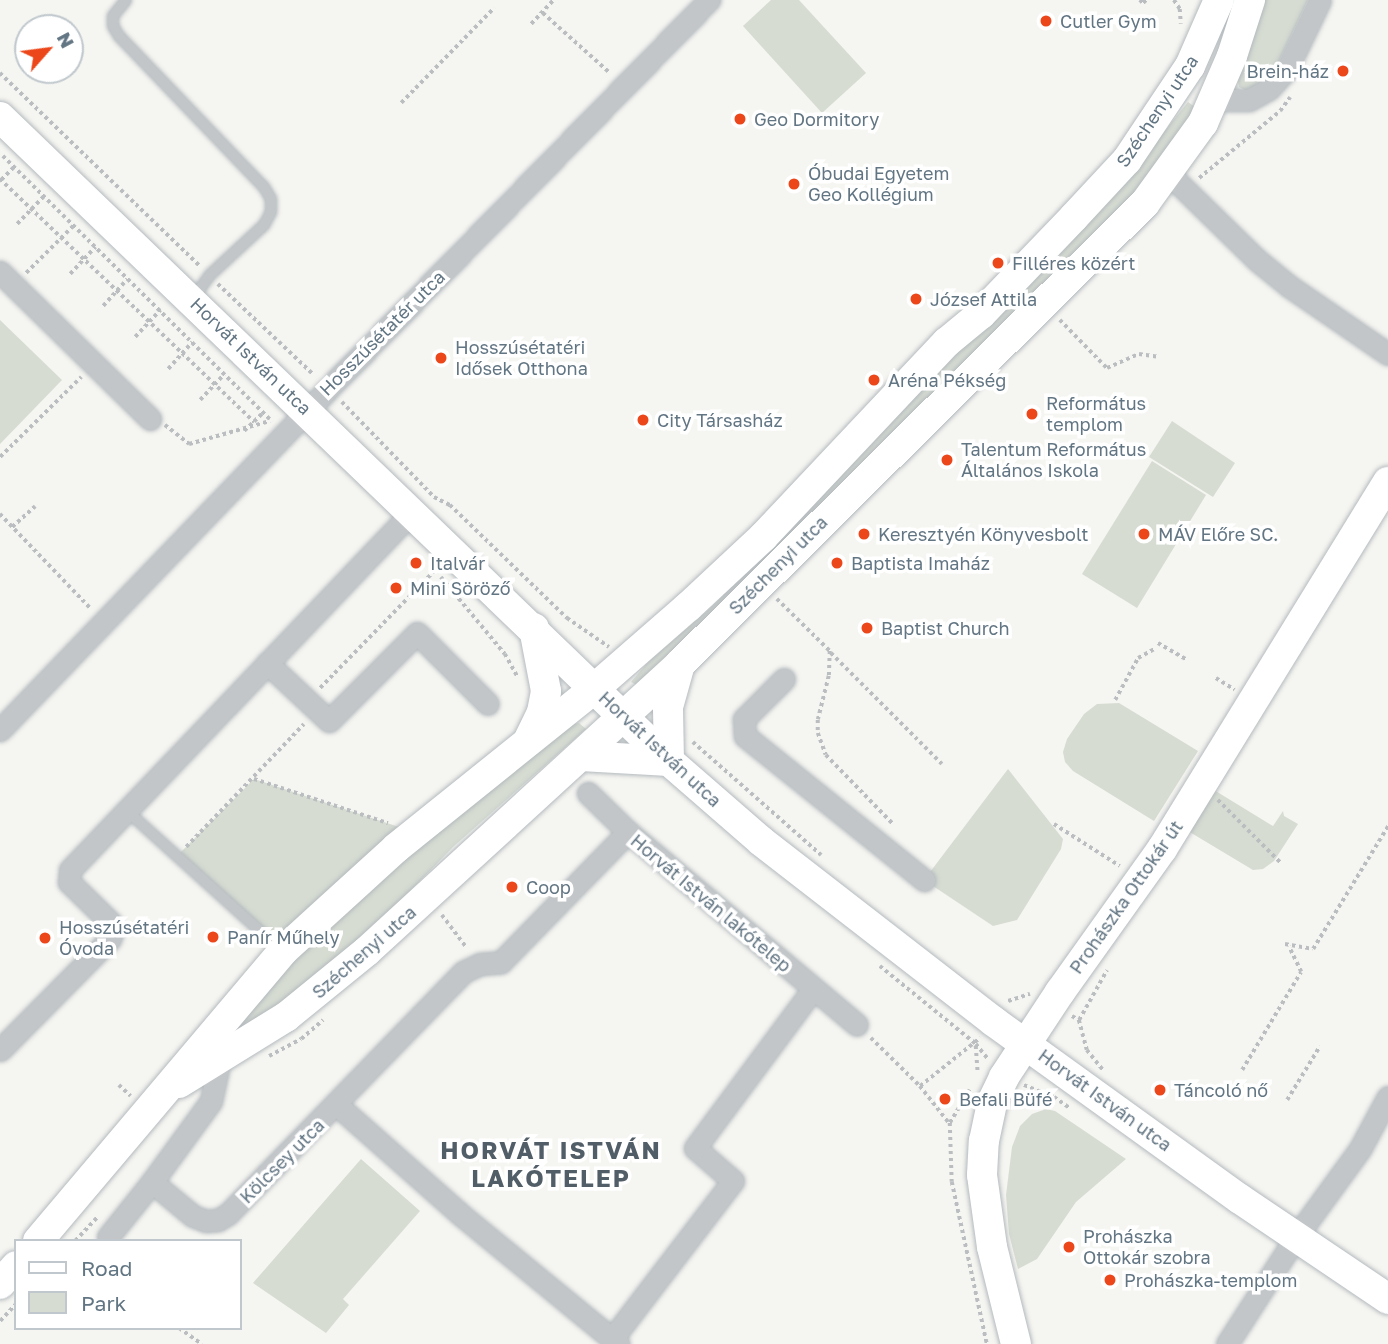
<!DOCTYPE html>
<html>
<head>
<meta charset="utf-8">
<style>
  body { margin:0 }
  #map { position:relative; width:1388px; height:1344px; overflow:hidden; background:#f5f5f1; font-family:"Golos Text",sans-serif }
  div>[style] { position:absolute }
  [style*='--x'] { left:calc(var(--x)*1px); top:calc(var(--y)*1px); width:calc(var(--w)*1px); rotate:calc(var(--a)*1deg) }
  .green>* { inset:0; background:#d6dcd2 }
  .path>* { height:3.5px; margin-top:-1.75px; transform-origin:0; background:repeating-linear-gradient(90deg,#bbbec0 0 3.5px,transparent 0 7px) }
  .roads { filter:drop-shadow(0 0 2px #b4babe) drop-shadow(0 0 2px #b4babe) }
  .lane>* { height:10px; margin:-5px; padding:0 5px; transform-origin:5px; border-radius:5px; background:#c2c6c9 }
  .street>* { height:21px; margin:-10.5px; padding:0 10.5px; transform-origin:10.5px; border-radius:10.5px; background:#c2c6c9 }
  .secondary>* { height:30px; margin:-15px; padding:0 15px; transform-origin:15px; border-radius:15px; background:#fff }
  .dots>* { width:19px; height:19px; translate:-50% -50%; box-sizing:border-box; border:4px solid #fff; border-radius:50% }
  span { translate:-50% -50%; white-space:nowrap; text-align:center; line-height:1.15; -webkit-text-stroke:7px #fff; paint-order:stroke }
  .poi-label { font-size:18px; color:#627583 }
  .left { translate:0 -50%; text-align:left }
  .right { translate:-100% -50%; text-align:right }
  .street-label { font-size:18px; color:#627583 }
  .district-label { font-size:24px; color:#515e68; font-weight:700; letter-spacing:2px }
  .legend { position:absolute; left:14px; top:1239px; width:228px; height:91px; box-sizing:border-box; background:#fff; border:2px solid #c0c8cd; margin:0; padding:9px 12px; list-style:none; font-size:21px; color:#627583 }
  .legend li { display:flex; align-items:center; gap:14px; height:35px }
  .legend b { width:35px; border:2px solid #c0c8cd }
  .north { position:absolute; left:14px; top:14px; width:70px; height:70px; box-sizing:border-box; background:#fff; border:2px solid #c0c8cd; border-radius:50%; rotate:62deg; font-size:19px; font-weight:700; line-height:28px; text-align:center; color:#627583 }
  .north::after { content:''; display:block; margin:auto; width:24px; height:32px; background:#ec471a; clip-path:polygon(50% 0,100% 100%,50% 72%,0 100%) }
</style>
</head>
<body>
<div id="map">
  <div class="green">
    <div style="clip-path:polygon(771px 0,799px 0,866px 73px,822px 113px,743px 26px)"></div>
    <div style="clip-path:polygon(1262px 0,1308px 0,1272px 76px,1258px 87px,1245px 90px,1239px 87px,1238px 81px)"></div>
    <div style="clip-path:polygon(1188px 102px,1195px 107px,1172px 150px,1144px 186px,639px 686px,631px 682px,649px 661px,714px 605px,1034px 268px,1128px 177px)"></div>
    <div style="clip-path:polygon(0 320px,62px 380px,0 444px)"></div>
    <div style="clip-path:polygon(1172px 421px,1235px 463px,1213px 497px,1149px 457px)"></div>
    <div style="clip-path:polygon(1152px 461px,1206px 495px,1137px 608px,1082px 574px)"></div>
    <div style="clip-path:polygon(1119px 703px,1198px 751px,1154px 821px,1073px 771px,1065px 762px,1063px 752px,1067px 739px,1084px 714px,1097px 704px)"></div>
    <div style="clip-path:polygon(579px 723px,586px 729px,453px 847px,336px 967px,229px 1038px,304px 944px,568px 725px)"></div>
    <div style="clip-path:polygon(1008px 769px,1063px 839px,1061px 849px,1017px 920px,993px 926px,924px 880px)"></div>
    <div style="clip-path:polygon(254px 779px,402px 828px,274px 944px,176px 857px)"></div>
    <div style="clip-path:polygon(1214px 790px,1273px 826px,1283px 811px,1284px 816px,1298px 824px,1274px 861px,1263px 869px,1253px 870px,1188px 831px)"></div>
    <div style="clip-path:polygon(1046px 1109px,1055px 1111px,1126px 1159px,1076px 1202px,1037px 1259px,1018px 1269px,1009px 1234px,1006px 1195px,1012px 1147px,1020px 1126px,1032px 1114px)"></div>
    <div style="clip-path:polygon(361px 1159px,420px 1211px,343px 1299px,349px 1305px,326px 1333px,253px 1283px)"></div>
  </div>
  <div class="path">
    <div style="--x:1140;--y:0;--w:4;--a:45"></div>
    <div style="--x:1143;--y:3;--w:4;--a:-45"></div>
    <div style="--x:1174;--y:0;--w:11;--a:56"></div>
    <div style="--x:1180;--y:9;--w:15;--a:86"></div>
    <div style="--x:543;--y:13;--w:90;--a:41.8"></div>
    <div style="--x:531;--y:24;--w:33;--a:-47"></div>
    <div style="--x:0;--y:73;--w:278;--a:44"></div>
    <div style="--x:401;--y:103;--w:133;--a:-45.6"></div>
    <div style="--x:3;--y:156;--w:378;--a:44.6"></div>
    <div style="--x:1199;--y:178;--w:105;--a:-39.6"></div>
    <div style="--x:1280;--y:111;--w:17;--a:-54"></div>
    <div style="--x:0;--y:179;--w:352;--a:43.7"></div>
    <div style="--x:1;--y:180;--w:18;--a:-45"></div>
    <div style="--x:17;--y:224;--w:39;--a:-46"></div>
    <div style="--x:26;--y:273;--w:68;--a:-45"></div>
    <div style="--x:70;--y:274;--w:37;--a:-47"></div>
    <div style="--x:218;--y:284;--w:132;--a:43.5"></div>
    <div style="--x:103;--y:306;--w:36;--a:-48"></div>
    <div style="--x:1060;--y:320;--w:67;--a:45.6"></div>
    <div style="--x:1107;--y:368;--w:35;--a:-24"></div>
    <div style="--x:1139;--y:354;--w:21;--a:8"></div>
    <div style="--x:135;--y:337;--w:37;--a:-47"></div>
    <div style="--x:168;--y:369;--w:36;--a:-48"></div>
    <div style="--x:200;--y:400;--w:35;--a:-47"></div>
    <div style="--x:342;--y:402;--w:132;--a:45.9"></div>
    <div style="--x:434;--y:497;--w:18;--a:27"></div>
    <div style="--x:450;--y:505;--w:163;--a:44"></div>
    <div style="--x:567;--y:618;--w:51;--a:34.6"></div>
    <div style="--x:165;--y:425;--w:31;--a:38"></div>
    <div style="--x:189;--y:444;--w:84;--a:-15.9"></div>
    <div style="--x:244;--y:431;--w:28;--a:-44"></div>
    <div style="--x:0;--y:457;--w:114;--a:-44.6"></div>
    <div style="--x:0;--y:514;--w:132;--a:46.2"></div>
    <div style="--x:12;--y:527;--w:31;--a:-42"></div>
    <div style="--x:441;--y:577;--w:100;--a:50.3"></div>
    <div style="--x:505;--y:654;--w:25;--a:61"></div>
    <div style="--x:777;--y:599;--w:74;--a:44.5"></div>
    <div style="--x:830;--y:651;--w:25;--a:92"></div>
    <div style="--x:829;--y:676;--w:45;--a:104"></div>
    <div style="--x:818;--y:720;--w:13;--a:90"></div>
    <div style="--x:818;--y:733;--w:23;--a:70"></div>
    <div style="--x:826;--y:755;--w:96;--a:45.8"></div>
    <div style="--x:1158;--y:643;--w:34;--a:30"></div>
    <div style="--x:831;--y:653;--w:157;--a:45"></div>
    <div style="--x:1216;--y:678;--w:22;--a:32"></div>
    <div style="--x:320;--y:688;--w:166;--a:-45.7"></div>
    <div style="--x:1115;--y:700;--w:48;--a:-61.3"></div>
    <div style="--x:1138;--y:658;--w:18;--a:-29"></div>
    <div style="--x:693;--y:742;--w:171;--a:41.4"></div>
    <div style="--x:254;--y:779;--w:141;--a:18.2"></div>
    <div style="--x:1218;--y:800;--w:88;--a:45"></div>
    <div style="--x:1054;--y:824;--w:78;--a:32.5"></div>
    <div style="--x:186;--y:847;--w:170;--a:-46.2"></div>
    <div style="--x:442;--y:915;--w:41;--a:52.9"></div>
    <div style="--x:1285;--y:944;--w:28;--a:10"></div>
    <div style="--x:1313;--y:949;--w:144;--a:-58.6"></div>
    <div style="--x:880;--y:966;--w:124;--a:39.1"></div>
    <div style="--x:976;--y:1044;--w:19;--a:51"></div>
    <div style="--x:1008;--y:1001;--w:23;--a:-18"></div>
    <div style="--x:1072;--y:1016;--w:8;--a:30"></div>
    <div style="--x:1079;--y:1020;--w:31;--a:75"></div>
    <div style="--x:1087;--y:1050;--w:27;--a:51"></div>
    <div style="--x:1079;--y:1020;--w:57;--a:-60.8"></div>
    <div style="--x:871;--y:1038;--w:69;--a:44.4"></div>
    <div style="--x:920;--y:1086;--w:77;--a:-38.7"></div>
    <div style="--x:976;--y:1046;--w:28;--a:86"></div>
    <div style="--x:269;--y:1056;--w:36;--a:-28"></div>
    <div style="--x:301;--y:1039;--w:29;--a:-41"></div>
    <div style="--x:1242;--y:1070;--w:114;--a:-59"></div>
    <div style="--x:1301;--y:972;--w:28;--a:-116"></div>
    <div style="--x:119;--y:1085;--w:16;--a:43"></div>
    <div style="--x:1024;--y:1085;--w:32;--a:22"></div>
    <div style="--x:1054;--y:1097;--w:19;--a:35"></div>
    <div style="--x:920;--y:1086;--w:47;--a:51.9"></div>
    <div style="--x:970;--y:1090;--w:39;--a:121"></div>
    <div style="--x:950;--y:1123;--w:59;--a:88.1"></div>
    <div style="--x:952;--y:1182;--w:166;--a:77.8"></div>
    <div style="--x:1287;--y:1100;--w:63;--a:-58.6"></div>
    <div style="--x:75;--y:1241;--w:33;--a:-47"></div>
    <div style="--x:0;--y:1321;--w:23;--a:-47"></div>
    <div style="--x:179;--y:1328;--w:28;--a:35"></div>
  </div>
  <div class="roads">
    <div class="lane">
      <div style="--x:126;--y:0;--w:21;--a:129"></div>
      <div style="--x:113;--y:16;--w:10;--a:90"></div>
      <div style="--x:113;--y:26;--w:12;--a:59"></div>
      <div style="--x:119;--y:36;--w:209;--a:46.2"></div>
      <div style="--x:264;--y:187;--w:14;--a:60"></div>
      <div style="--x:271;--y:199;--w:13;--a:90"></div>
      <div style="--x:271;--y:212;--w:15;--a:118"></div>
      <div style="--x:264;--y:225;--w:74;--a:137.2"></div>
      <div style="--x:210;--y:275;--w:31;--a:126"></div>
      <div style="--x:126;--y:810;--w:207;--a:42.1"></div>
    </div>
    <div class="street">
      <div style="--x:1214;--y:100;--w:35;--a:0"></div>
      <div style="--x:1249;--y:100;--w:23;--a:-29"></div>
      <div style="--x:1269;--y:89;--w:27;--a:-48"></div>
      <div style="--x:1287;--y:69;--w:76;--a:-64.4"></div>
      <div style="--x:1169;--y:174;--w:123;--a:44.3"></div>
      <div style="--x:1257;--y:260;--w:41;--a:39.1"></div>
      <div style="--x:1289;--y:286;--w:120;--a:34.5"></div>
      <div style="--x:0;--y:272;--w:210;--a:44.4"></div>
      <div style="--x:267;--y:663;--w:85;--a:43.1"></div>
      <div style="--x:329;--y:721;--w:124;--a:-45"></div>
      <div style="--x:417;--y:633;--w:100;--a:45"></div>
      <div style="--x:784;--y:679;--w:57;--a:135"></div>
      <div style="--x:744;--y:719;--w:17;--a:87"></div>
      <div style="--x:745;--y:736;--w:230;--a:38.8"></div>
      <div style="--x:0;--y:730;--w:473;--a:-46.1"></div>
      <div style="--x:328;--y:389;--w:545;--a:-45.6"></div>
      <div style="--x:588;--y:793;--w:56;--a:44.3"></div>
      <div style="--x:628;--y:832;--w:299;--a:40.1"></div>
      <div style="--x:0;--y:1050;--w:156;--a:-45.3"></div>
      <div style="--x:110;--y:939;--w:9;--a:-72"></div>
      <div style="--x:113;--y:930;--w:7;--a:-106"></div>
      <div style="--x:111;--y:923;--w:59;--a:-135.7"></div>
      <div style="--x:69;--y:882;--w:12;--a:-85"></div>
      <div style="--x:70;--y:870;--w:494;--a:-46.3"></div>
      <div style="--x:337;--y:1105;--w:164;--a:41.5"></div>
      <div style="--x:460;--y:1214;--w:205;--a:39.4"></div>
      <div style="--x:152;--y:1182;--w:100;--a:-53.9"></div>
      <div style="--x:211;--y:1101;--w:52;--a:-77.8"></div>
      <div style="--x:108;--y:1237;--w:70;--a:-51.3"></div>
      <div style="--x:152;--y:1182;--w:53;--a:39.7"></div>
      <div style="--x:193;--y:1216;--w:14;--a:21"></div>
      <div style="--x:206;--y:1221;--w:12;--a:-5"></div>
      <div style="--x:218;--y:1220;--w:12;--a:-31"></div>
      <div style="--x:228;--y:1214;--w:337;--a:-45.8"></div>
      <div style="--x:463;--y:972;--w:19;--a:-25"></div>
      <div style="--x:480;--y:964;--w:21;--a:-5"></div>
      <div style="--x:501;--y:962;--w:182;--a:-45.7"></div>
      <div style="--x:612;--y:1339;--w:199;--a:-52.6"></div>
      <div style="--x:733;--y:1181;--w:50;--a:-139"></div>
      <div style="--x:695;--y:1148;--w:198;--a:-53.4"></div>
      <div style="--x:1227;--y:1344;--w:127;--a:-57.2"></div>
      <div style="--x:1296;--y:1237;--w:109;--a:-54"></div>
      <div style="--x:1360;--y:1149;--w:59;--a:-61.7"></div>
    </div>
    <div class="secondary">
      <div style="--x:0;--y:117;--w:929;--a:43.91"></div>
      <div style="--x:669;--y:761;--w:122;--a:41"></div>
      <div style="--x:761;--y:841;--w:294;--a:37.8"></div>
      <div style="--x:993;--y:1021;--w:304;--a:35.8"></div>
      <div style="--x:1240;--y:1199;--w:179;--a:34"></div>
      <div style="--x:529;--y:739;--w:30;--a:-64"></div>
      <div style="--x:542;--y:712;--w:21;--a:-79"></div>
      <div style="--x:546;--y:691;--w:64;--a:-100.8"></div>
      <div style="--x:581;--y:756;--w:88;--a:3.3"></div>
      <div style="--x:669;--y:761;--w:54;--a:-91.1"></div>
      <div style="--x:668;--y:707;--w:45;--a:-74.4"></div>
      <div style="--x:179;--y:1083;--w:126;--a:-31.7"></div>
      <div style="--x:286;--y:1017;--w:104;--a:-39.2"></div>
      <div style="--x:367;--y:951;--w:425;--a:-42.5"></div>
      <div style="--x:680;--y:664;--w:655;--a:-44.75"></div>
      <div style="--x:1145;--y:203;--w:99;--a:-54.1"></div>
      <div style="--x:1203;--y:123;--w:73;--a:-66.6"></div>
      <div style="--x:1232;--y:56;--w:59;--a:-72.2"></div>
      <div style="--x:38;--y:1241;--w:380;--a:-49.8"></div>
      <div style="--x:283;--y:951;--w:153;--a:-42.3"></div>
      <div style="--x:396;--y:848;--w:255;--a:-38.8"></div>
      <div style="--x:595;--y:688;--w:123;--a:-41.1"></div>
      <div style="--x:688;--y:607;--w:103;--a:-43"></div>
      <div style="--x:763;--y:537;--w:268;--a:-46.7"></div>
      <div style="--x:947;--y:342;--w:44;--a:-39.5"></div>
      <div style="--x:981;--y:314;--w:134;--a:-46.2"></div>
      <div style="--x:1074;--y:217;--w:78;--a:-47.1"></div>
      <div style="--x:1127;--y:160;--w:113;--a:-56.2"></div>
      <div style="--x:1190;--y:66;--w:72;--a:-66.3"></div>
      <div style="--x:0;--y:1284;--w:24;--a:-48"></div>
      <div style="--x:1016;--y:1344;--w:100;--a:-103.9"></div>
      <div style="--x:992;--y:1247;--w:73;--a:-97.9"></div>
      <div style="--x:982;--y:1175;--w:34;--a:-87"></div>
      <div style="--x:984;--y:1141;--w:40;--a:-78"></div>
      <div style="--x:992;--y:1102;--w:28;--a:-64"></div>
      <div style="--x:1004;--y:1077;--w:102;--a:-56.6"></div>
      <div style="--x:1060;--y:992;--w:176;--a:-54.5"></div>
      <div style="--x:1162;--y:849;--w:431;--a:-58.4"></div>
    </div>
  </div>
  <div class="dots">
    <div style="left:1046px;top:21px;background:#ec471a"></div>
    <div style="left:1343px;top:71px;background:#ec471a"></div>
    <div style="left:740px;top:119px;background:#ec471a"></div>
    <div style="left:794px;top:184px;background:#ec471a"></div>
    <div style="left:998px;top:263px;background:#ec471a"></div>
    <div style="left:916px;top:299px;background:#ec471a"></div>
    <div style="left:441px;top:358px;background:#ec471a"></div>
    <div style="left:874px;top:380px;background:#ec471a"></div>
    <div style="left:1032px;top:414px;background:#ec471a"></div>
    <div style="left:643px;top:420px;background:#ec471a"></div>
    <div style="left:947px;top:460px;background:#ec471a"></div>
    <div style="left:864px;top:534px;background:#ec471a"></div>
    <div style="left:1144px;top:534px;background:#ec471a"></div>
    <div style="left:416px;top:563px;background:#ec471a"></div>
    <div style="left:837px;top:563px;background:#ec471a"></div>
    <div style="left:396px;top:588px;background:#ec471a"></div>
    <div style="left:867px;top:628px;background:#ec471a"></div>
    <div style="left:512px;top:887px;background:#ec471a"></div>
    <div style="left:213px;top:937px;background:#ec471a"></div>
    <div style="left:45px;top:938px;background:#ec471a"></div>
    <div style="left:1160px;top:1090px;background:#ec471a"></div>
    <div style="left:945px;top:1099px;background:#ec471a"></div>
    <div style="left:1069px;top:1247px;background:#ec471a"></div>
    <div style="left:1110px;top:1280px;background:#ec471a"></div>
  </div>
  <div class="poi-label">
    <span class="left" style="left:1060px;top:21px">Cutler Gym</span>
    <span class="right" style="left:1329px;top:71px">Brein-ház</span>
    <span class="left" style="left:754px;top:119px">Geo Dormitory</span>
    <span class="left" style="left:808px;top:184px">Óbudai Egyetem<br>Geo Kollégium</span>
    <span class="left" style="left:1012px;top:263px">Filléres közért</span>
    <span class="left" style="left:930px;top:299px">József Attila</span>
    <span class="left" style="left:455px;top:358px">Hosszúsétatéri<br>Idősek Otthona</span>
    <span class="left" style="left:888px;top:380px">Aréna Pékség</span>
    <span class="left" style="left:1046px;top:414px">Református<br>templom</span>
    <span class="left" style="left:657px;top:420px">City Társasház</span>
    <span class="left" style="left:961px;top:460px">Talentum Református<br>Általános Iskola</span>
    <span class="left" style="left:878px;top:534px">Keresztyén Könyvesbolt</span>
    <span class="left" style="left:1158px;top:534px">MÁV Előre SC.</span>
    <span class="left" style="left:430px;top:563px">Italvár</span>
    <span class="left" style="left:851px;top:563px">Baptista Imaház</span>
    <span class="left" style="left:410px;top:588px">Mini Söröző</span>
    <span class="left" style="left:881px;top:628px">Baptist Church</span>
    <span class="left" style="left:526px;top:887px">Coop</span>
    <span class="left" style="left:59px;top:938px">Hosszúsétatéri<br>Óvoda</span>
    <span class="left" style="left:227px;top:937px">Panír Műhely</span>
    <span class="left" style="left:1174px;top:1090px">Táncoló nő</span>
    <span class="left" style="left:959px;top:1099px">Befali Büfé</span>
    <span class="left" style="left:1083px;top:1247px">Prohászka<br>Ottokár szobra</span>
    <span class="left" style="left:1124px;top:1280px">Prohászka-templom</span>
  </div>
  <div class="street-label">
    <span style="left:1157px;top:111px;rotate:-56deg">Széchenyi utca</span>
    <span style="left:382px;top:333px;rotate:-45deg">Hosszúsétatér utca</span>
    <span style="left:251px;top:356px;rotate:44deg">Horvát István utca</span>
    <span style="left:778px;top:565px;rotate:-45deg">Széchenyi utca</span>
    <span style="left:660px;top:749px;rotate:43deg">Horvát István utca</span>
    <span style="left:1126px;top:897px;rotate:-55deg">Prohászka Ottokár út</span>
    <span style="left:711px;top:903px;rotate:40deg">Horvát István lakótelep</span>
    <span style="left:364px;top:952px;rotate:-41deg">Széchenyi utca</span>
    <span style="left:1105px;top:1100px;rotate:36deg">Horvát István utca</span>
    <span style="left:282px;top:1161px;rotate:-45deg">Kölcsey utca</span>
  </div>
  <div class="district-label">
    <span style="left:551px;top:1164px">HORVÁT ISTVÁN<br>LAKÓTELEP</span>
  </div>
  <ul class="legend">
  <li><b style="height:9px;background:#fff"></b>Road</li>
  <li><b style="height:19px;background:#d6dcd2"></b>Park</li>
  </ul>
  <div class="north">N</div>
</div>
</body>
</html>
